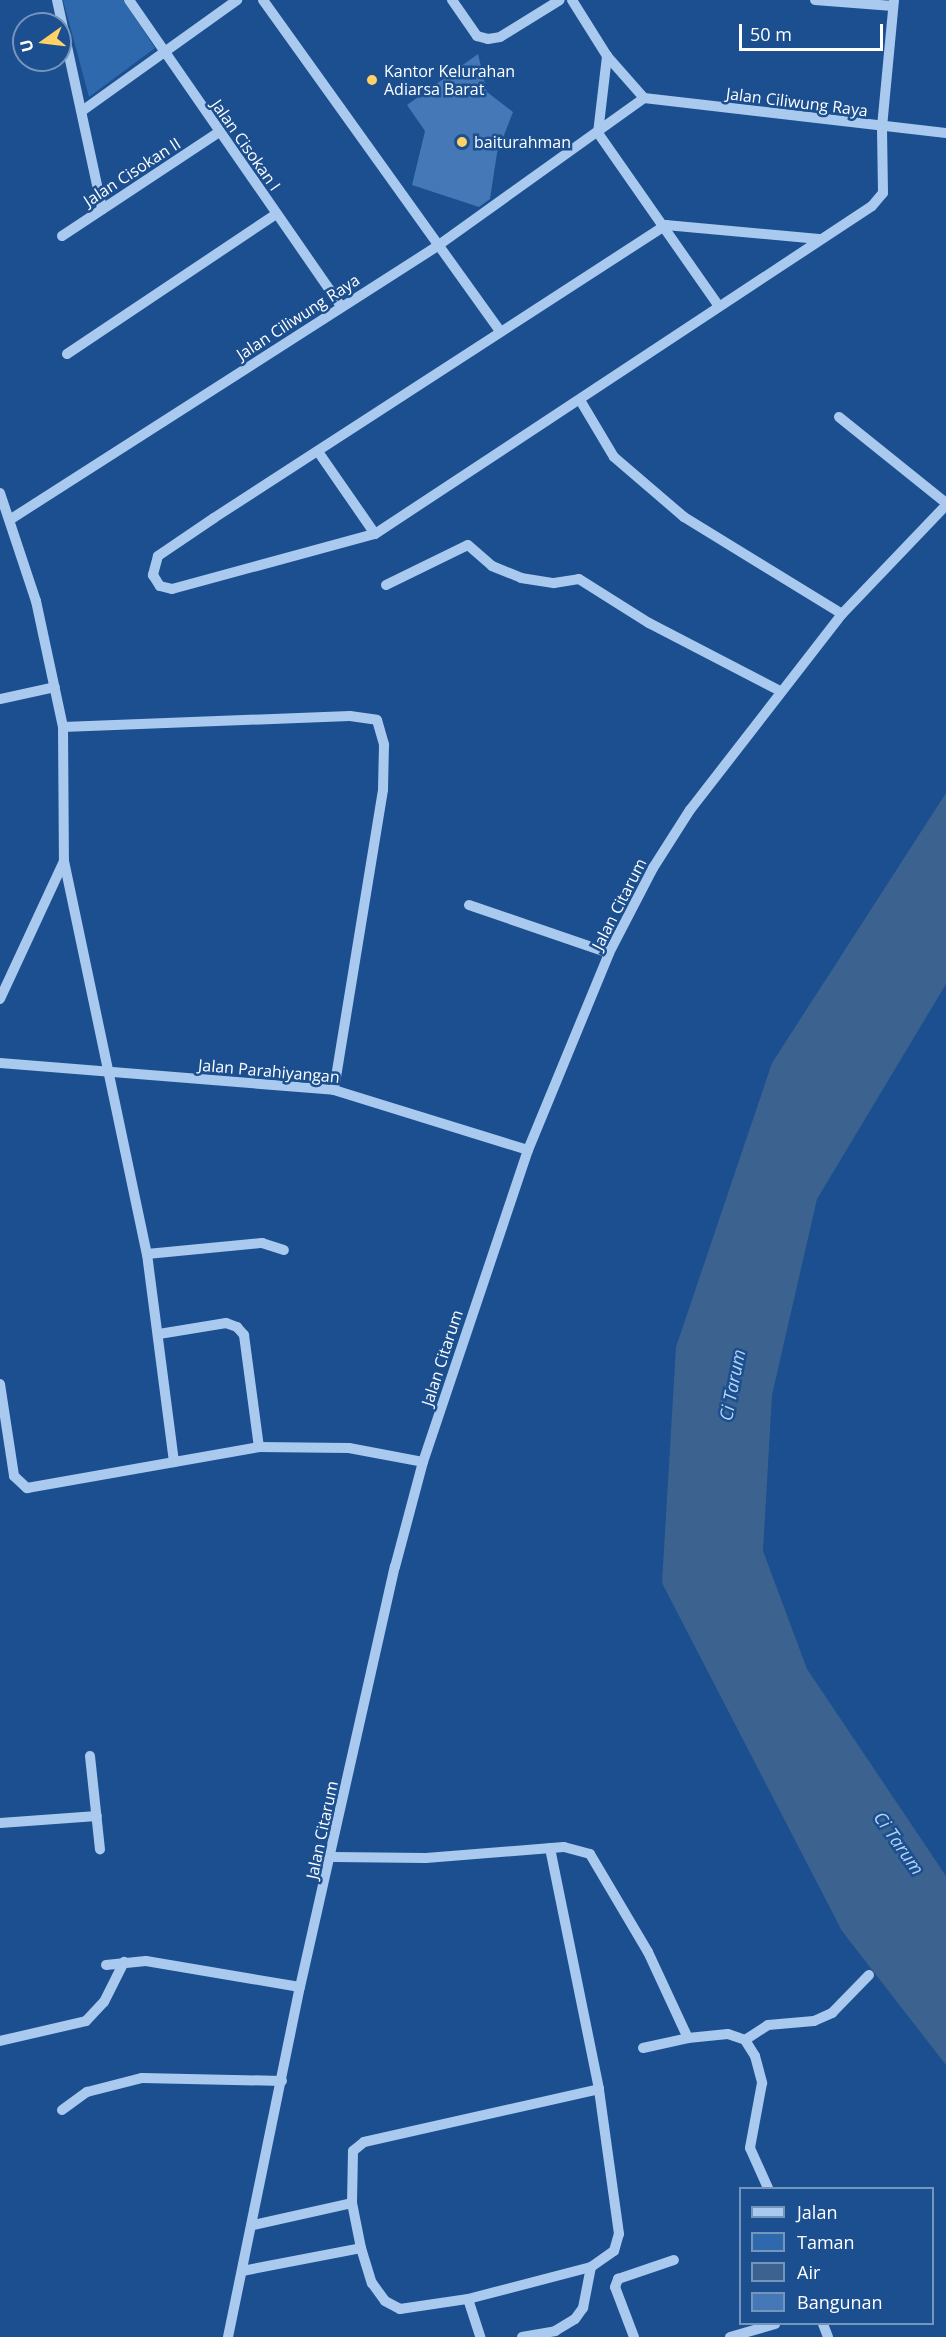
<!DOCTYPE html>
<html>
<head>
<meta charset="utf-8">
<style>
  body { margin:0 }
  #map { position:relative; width:946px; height:2337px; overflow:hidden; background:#1b4f8f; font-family:"Open Sans",sans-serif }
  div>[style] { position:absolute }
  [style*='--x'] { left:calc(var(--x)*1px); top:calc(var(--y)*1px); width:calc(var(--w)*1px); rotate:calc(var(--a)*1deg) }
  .green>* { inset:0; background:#2e69ad }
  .water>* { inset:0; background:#3c6290 }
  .building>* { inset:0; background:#4478b7 }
  .minor>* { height:10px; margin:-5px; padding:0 5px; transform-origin:5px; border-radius:5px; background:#a9c9ee }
  .dots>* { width:16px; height:16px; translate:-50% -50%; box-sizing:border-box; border:3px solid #1b4f8f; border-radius:50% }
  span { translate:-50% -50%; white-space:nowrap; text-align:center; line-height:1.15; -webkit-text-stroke:5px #1b4f8f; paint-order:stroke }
  .poi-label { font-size:16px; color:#fff }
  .left { translate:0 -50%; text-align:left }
  .street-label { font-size:16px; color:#fff }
  .water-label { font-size:18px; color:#b5d3f5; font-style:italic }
  .legend { position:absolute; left:739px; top:2187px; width:195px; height:138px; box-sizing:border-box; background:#1b4f8f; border:2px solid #7695bc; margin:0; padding:8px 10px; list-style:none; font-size:18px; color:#fff }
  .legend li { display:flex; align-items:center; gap:12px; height:30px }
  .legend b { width:30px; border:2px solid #7695bc }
  .north { position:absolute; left:12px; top:12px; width:60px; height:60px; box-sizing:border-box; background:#1b4f8f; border:2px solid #7695bc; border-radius:50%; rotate:256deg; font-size:16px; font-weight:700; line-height:24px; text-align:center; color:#fff }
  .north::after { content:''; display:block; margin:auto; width:21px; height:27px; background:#ffd166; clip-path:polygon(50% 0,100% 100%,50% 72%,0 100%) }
  .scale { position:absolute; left:739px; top:24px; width:144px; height:27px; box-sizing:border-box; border:3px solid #fff; border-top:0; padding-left:8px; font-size:18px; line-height:21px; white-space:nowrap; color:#fff; -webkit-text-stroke:4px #1b4f8f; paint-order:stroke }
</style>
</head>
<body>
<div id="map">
  <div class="green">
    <div style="clip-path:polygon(63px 0,123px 0,155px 48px,89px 97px)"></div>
  </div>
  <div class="water">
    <div style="clip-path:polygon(946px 793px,946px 984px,817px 1199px,772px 1395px,763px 1551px,807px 1669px,946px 1876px,946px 2065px,842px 1931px,662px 1583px,676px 1347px,772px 1063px)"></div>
  </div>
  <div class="building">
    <div style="clip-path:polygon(478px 54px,487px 92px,513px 112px,497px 153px,490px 199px,479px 207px,412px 185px,425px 131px,407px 105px)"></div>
  </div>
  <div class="minor">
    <div style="--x:57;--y:0;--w:214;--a:77.8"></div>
    <div style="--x:129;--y:0;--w:372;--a:55.3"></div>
    <div style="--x:263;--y:0;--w:408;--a:54.4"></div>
    <div style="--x:452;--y:0;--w:44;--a:55.2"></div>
    <div style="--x:477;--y:36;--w:11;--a:15"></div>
    <div style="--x:488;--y:39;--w:12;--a:-9"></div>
    <div style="--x:500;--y:37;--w:70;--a:-31.7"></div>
    <div style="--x:572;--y:0;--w:66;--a:58"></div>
    <div style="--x:815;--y:0;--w:78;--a:4.4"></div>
    <div style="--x:82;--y:111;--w:191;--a:-35.6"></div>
    <div style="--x:598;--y:133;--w:78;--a:-83.3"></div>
    <div style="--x:607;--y:56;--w:56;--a:48.6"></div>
    <div style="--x:644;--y:98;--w:304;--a:6.6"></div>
    <div style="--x:598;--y:133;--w:210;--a:55.1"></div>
    <div style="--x:62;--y:236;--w:188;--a:-33.5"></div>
    <div style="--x:819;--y:239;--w:154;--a:-174.8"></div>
    <div style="--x:666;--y:225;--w:539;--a:147.05"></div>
    <div style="--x:214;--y:518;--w:68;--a:145.8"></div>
    <div style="--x:158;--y:556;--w:20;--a:105"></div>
    <div style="--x:153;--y:575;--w:13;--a:58"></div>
    <div style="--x:160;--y:586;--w:12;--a:14"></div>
    <div style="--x:172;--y:589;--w:210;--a:-15.2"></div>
    <div style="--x:375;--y:534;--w:595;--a:-33.42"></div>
    <div style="--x:872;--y:206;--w:17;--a:-50"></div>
    <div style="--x:883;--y:193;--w:66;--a:-90.9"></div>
    <div style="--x:882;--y:127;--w:128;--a:-84.6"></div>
    <div style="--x:67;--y:354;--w:252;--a:-33.8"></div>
    <div style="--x:580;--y:400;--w:66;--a:59.2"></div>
    <div style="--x:614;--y:457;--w:92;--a:40.6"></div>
    <div style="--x:684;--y:517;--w:185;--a:31.5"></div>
    <div style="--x:839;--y:417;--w:137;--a:38.8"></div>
    <div style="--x:319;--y:453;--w:98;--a:55.3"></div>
    <div style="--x:0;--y:493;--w:114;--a:71.6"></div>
    <div style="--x:36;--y:601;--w:129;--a:77.9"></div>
    <div style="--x:63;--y:727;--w:134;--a:89.6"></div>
    <div style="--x:64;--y:861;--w:402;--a:78.1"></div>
    <div style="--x:147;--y:1254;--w:210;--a:82.6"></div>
    <div style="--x:11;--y:519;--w:505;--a:-32.62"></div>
    <div style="--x:436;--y:247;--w:256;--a:-35.6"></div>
    <div style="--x:386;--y:585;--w:91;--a:-26"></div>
    <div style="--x:468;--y:545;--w:32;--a:41"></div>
    <div style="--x:492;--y:566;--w:31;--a:22"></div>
    <div style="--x:521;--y:578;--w:33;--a:9"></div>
    <div style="--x:554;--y:583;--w:25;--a:-9"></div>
    <div style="--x:579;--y:579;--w:83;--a:32.2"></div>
    <div style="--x:649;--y:623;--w:148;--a:27.4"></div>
    <div style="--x:0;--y:699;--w:56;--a:-12.3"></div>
    <div style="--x:63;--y:727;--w:287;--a:-2.2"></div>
    <div style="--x:350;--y:716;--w:27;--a:8"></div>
    <div style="--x:377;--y:720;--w:26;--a:74"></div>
    <div style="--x:384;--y:745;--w:45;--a:91.3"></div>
    <div style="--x:383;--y:790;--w:304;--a:99.3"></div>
    <div style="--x:469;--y:905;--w:148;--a:18.9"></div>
    <div style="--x:0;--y:999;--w:152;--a:-65.1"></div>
    <div style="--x:0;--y:1063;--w:335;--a:4.6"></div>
    <div style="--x:334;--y:1090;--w:203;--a:17.2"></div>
    <div style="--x:147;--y:1254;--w:116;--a:-5.5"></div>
    <div style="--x:262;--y:1243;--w:23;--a:18"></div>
    <div style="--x:159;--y:1334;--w:68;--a:-9.3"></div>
    <div style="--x:226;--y:1323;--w:12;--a:20"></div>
    <div style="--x:237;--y:1327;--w:11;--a:49"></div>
    <div style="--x:244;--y:1335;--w:113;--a:82.4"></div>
    <div style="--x:0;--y:1384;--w:93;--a:81.3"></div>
    <div style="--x:14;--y:1476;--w:18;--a:43"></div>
    <div style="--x:27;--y:1488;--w:236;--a:-10"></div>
    <div style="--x:259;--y:1447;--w:90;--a:0.6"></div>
    <div style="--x:349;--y:1448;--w:75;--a:10.7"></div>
    <div style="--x:90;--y:1756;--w:94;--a:83.9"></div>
    <div style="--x:0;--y:1823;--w:97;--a:-4.1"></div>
    <div style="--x:333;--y:1857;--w:93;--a:0.6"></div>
    <div style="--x:426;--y:1858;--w:138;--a:-4.6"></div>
    <div style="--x:564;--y:1847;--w:27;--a:15"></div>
    <div style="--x:590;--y:1854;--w:114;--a:59.4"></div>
    <div style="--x:648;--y:1952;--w:95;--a:65.1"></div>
    <div style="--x:688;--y:2038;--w:40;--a:-5.7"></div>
    <div style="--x:728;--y:2034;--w:18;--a:19"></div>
    <div style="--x:745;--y:2040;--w:19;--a:58"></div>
    <div style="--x:755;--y:2056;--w:28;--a:75"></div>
    <div style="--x:762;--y:2083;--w:66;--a:100.5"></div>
    <div style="--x:750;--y:2148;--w:44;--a:65.8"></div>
    <div style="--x:106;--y:1965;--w:40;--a:-5.7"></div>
    <div style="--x:146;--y:1961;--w:156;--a:9.6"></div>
    <div style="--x:745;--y:2040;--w:27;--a:-33"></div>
    <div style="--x:768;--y:2025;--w:46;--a:-5"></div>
    <div style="--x:814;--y:2021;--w:20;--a:-24"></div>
    <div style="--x:832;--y:2013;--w:53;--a:-45.8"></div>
    <div style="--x:0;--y:2041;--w:88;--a:-13.1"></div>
    <div style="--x:86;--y:2021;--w:26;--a:-47"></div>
    <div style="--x:104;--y:2002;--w:45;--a:-63.4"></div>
    <div style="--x:643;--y:2048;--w:46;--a:-12.5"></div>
    <div style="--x:62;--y:2110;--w:31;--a:-36"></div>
    <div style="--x:87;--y:2092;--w:57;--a:-14.3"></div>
    <div style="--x:142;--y:2078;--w:140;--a:1.2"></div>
    <div style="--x:352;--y:2203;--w:46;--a:78.7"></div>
    <div style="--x:253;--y:2225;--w:101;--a:-12.5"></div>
    <div style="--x:352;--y:2203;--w:52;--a:-88.9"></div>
    <div style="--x:353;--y:2151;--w:14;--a:-39"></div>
    <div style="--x:364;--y:2142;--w:241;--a:-12.7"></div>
    <div style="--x:242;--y:2271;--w:121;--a:-10.9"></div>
    <div style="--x:361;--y:2248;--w:37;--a:73"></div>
    <div style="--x:372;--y:2283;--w:22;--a:54"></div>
    <div style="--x:385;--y:2301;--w:17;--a:28"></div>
    <div style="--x:400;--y:2309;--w:69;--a:-8.4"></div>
    <div style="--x:468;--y:2299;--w:127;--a:-14.6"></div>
    <div style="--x:591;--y:2267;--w:28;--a:-35"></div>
    <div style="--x:614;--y:2251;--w:18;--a:-74"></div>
    <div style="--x:619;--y:2234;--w:146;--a:-97.9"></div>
    <div style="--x:599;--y:2089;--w:246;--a:-101.5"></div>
    <div style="--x:468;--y:2299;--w:40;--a:72"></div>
    <div style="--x:823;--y:2324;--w:14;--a:69"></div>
    <div style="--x:228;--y:2337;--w:357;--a:-78.4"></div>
    <div style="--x:300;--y:1987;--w:431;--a:-77.3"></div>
    <div style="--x:395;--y:1567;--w:109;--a:-75.1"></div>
    <div style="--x:423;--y:1462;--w:329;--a:-71.4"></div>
    <div style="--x:528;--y:1150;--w:213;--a:-67.6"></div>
    <div style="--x:609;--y:953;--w:96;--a:-62.6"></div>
    <div style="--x:653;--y:868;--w:69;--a:-57.5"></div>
    <div style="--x:690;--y:810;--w:248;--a:-52.2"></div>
    <div style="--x:842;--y:614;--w:151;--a:-46.3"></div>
    <div style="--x:522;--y:2337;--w:34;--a:-10"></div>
    <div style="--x:555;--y:2331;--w:23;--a:-31"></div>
    <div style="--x:575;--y:2319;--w:14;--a:-54"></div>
    <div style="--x:583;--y:2308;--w:42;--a:-79"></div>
    <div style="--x:634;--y:2337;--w:53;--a:-110.8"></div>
    <div style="--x:615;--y:2287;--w:9;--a:-69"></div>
    <div style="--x:618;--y:2279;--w:59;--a:-18.7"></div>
    <div style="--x:730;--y:2337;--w:47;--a:-16.1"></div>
  </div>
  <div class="dots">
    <div style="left:372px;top:80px;background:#ffd166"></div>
    <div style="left:462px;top:142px;background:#ffd166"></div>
  </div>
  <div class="poi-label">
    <span class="left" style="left:384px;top:80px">Kantor Kelurahan<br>Adiarsa Barat</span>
    <span class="left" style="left:474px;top:142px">baiturahman</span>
  </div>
  <div class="street-label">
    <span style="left:797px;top:102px;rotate:7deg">Jalan Ciliwung Raya</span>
    <span style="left:246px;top:145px;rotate:55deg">Jalan Cisokan I</span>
    <span style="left:132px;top:172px;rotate:-33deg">Jalan Cisokan II</span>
    <span style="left:298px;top:317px;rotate:-33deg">Jalan Ciliwung Raya</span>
    <span style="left:619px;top:904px;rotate:-63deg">Jalan Citarum</span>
    <span style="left:269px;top:1071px;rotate:5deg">Jalan Parahiyangan</span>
    <span style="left:442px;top:1358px;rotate:-72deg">Jalan Citarum</span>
    <span style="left:322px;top:1830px;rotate:-78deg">Jalan Citarum</span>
  </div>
  <div class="water-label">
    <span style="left:732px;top:1385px;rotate:-79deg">Ci Tarum</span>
    <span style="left:899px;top:1843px;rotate:55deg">Ci Tarum</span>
  </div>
  <ul class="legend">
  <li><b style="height:8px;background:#a9c9ee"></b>Jalan</li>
  <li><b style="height:16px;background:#2e69ad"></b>Taman</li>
  <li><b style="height:16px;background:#3c6290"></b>Air</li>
  <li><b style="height:16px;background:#4478b7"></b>Bangunan</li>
  </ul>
  <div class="north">U</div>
  <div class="scale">50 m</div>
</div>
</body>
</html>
